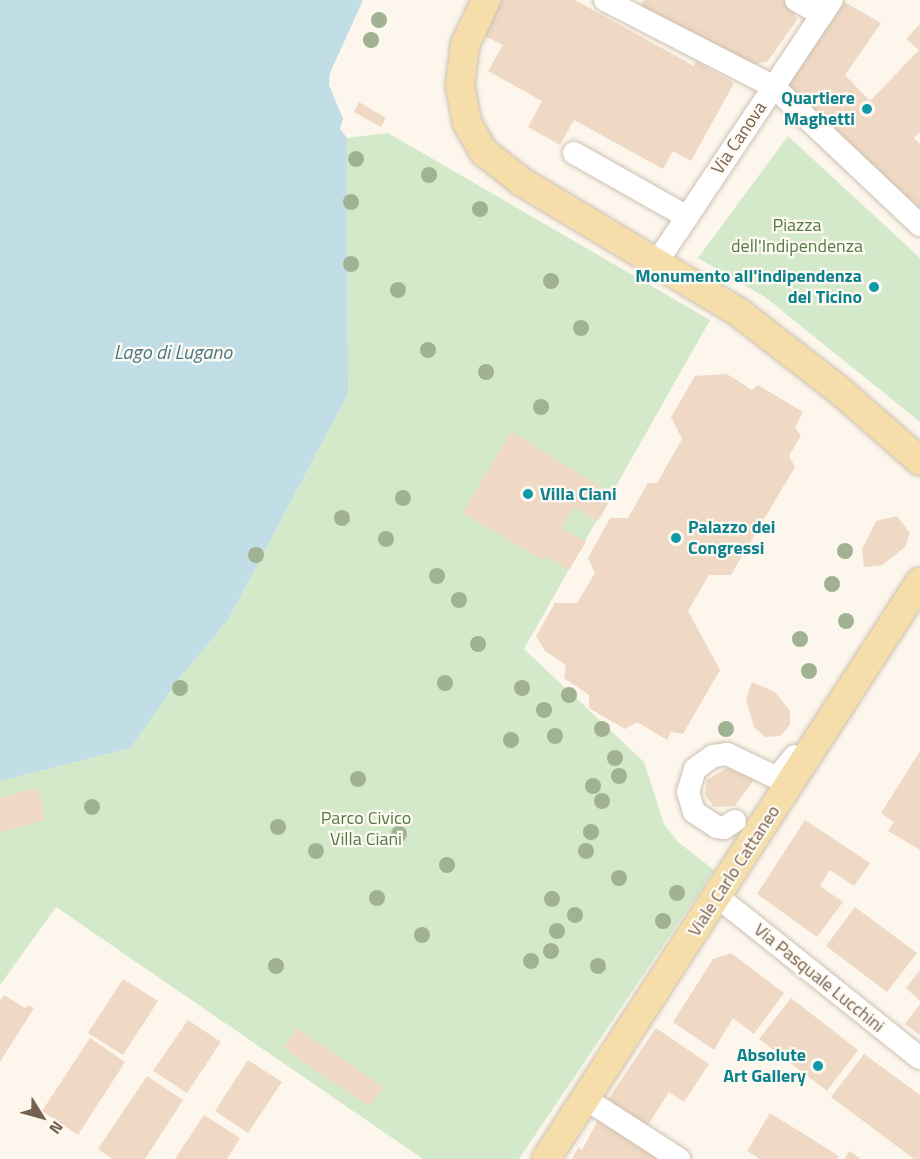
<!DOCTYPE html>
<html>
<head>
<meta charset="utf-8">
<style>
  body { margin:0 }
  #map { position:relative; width:920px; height:1159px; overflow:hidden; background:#fcf6ec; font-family:"Titillium Web",sans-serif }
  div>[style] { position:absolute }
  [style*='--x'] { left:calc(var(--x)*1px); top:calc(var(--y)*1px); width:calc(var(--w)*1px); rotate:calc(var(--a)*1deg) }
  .green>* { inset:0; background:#d4e9ca }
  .water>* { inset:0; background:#c1dde5 }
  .building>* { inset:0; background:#efd9c5 }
  .roads { filter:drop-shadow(0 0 2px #cdc0b1) drop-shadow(0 0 2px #cdc0b1) }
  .minor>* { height:22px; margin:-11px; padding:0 11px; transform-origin:11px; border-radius:11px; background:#fff }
  .major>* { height:28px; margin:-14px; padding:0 14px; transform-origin:14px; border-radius:14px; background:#f5dea9 }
  .trees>* { width:16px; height:16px; margin:-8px; border-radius:50%; background:#a0b292 }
  .dots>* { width:16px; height:16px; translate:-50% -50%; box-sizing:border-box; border:3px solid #fefaf2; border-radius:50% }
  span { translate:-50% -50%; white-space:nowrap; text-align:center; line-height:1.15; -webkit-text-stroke:4.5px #fefaf2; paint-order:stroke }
  .culture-label { font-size:18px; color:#0d838f; font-weight:700 }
  .right { translate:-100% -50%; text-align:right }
  .left { translate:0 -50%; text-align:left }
  .street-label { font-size:18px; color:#76604f }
  .park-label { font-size:18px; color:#547a48 }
  .water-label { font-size:20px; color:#4a7987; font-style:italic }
  .north { position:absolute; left:12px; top:1087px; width:60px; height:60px; -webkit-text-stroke:4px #fefaf2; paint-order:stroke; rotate:127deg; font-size:16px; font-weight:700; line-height:24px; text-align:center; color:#76604f }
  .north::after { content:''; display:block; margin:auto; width:21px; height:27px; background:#76604f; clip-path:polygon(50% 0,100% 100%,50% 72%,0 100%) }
</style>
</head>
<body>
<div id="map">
  <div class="green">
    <div style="clip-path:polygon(388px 133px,710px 320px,524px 649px,644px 762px,664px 824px,678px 842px,714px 870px,519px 1159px,423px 1159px,56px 907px,0 985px,0 781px,131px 748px,178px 680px,228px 620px,348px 394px,347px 138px)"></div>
    <div style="clip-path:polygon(788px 136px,920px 258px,920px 422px,765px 297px,698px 258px)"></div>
  </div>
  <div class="water">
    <div style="clip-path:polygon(0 0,363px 0,330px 73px,329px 85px,343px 119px,340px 129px,347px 138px,348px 394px,228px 620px,178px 680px,131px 748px,0 781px)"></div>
  </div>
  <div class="building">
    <div style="clip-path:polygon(502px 0,575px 0,694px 66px,696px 61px,734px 83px,691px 161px,673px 151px,663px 169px,574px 120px,560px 145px,528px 127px,542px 101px,488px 71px,503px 45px,483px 35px)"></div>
    <div style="clip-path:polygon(644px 0,788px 0,797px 20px,768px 61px,750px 66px,640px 6px)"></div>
    <div style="clip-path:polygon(841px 0,881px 23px,845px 75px,870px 101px,919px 50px,906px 39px,920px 24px,920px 132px,914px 138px,920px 144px,920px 209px,784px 81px)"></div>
    <div style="clip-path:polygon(359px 102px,386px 118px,381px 127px,354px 112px)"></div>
    <div style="clip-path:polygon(727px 374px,752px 390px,758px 385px,803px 412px,795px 428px,801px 435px,789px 456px,795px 467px,731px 575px,709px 575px,688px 611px,720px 670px,683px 734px,671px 732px,667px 740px,637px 722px,625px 729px,589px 708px,589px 695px,564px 678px,566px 665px,545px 651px,536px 636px,555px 603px,577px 603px,595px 573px,588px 558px,610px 518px,628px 518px,648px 483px,657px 483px,682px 439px,671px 417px,695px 376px)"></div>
    <div style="clip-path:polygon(511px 431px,613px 495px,598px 521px,574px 507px,562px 528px,586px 542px,569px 570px,545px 556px,543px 560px,463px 513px)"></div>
    <div style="clip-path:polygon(897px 516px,910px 533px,905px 547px,882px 565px,864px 567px,862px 549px,876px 521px)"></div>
    <div style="clip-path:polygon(752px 682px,775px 692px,790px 711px,790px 725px,780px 736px,765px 737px,754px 727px,746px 699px)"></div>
    <div style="clip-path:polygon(920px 751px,920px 850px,888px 831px,894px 822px,881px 813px)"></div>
    <div style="clip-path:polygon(738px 761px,756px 773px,753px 781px,735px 806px,714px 807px,705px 795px,707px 780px)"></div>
    <div style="clip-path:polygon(34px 789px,39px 792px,45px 820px,0 832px,0 798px)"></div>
    <div style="clip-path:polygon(805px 820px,870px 863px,854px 886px,830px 870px,820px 886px,843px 902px,817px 937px,757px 894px)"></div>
    <div style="clip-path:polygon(855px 907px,917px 953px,887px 992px,826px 946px)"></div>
    <div style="clip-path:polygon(731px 953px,784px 993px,754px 1034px,733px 1018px,714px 1050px,673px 1022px,713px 959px)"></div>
    <div style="clip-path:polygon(920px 970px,920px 1001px,906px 988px)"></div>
    <div style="clip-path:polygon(123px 979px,158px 1001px,123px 1055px,88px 1033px)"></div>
    <div style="clip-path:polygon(4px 995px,25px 1008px,28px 1005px,34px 1008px,0 1062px,0 1001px)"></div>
    <div style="clip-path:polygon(791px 998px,858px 1050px,827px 1091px,759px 1039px)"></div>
    <div style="clip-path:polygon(920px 1004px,920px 1035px,905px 1024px)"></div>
    <div style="clip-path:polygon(188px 1020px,221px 1042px,187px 1093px,153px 1071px)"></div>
    <div style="clip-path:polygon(297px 1028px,383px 1087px,369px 1107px,284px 1048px)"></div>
    <div style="clip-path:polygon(656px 1028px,709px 1064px,684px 1102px,669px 1092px,646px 1128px,607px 1101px)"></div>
    <div style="clip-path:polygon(90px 1038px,125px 1062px,78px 1135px,42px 1111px)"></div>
    <div style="clip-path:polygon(864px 1054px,920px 1095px,920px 1159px,914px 1159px,831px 1097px)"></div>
    <div style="clip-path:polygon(248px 1060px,282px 1082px,248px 1133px,215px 1111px)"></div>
    <div style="clip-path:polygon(147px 1076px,183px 1100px,145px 1159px,113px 1159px,98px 1149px)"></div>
    <div style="clip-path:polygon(770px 1113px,839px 1156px,837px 1159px,760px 1159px,747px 1151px)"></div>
    <div style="clip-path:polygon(204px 1115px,240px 1138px,227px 1159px,175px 1159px)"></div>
    <div style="clip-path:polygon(599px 1118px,659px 1156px,657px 1159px,572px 1159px,578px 1148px,582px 1150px)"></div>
    <div style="clip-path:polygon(849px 1151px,861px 1159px,844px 1159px)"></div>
  </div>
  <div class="roads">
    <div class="minor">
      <div style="--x:605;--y:0;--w:190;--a:27.2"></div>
      <div style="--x:774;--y:87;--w:201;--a:43.4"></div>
      <div style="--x:796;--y:0;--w:30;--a:30"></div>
      <div style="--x:574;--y:153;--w:130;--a:29.5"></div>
      <div style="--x:657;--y:262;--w:315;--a:-56.3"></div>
      <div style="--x:735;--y:821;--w:13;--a:148"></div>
      <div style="--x:724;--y:828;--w:7;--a:-172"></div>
      <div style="--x:717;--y:827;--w:27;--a:-147"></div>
      <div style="--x:694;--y:812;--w:21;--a:-107"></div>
      <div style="--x:688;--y:792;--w:24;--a:-73"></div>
      <div style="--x:695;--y:769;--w:22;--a:-36"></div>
      <div style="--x:713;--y:756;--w:14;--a:-8"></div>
      <div style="--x:727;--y:754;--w:55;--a:25.6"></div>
      <div style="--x:777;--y:778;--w:28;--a:-51"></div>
      <div style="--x:718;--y:897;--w:258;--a:38.6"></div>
      <div style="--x:586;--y:1099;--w:111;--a:32.8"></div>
    </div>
    <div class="major">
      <div style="--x:486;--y:0;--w:50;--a:115"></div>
      <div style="--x:465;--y:45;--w:41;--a:97"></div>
      <div style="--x:460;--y:86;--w:38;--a:79"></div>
      <div style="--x:467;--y:123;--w:34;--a:60"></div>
      <div style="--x:484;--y:152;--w:48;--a:38.3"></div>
      <div style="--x:522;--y:182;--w:251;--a:31"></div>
      <div style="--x:737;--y:311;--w:129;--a:37.8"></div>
      <div style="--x:839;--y:390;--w:108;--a:41.2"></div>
      <div style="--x:546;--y:1159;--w:688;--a:-57.05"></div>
    </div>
  </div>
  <div class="trees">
    <div style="left:379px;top:20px"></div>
    <div style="left:371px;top:40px"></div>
    <div style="left:356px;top:159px"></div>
    <div style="left:429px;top:175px"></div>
    <div style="left:351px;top:202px"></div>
    <div style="left:480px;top:209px"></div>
    <div style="left:351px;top:264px"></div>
    <div style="left:551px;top:281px"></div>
    <div style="left:398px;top:290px"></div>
    <div style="left:581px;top:328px"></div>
    <div style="left:428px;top:350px"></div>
    <div style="left:486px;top:372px"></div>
    <div style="left:541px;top:407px"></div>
    <div style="left:403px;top:498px"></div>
    <div style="left:342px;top:518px"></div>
    <div style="left:386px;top:539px"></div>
    <div style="left:845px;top:551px"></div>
    <div style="left:256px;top:555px"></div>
    <div style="left:437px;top:576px"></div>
    <div style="left:832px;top:584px"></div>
    <div style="left:459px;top:600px"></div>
    <div style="left:846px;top:621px"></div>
    <div style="left:800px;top:639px"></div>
    <div style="left:478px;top:644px"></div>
    <div style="left:809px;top:671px"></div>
    <div style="left:445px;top:683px"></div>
    <div style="left:180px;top:688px"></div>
    <div style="left:522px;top:688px"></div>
    <div style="left:569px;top:695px"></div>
    <div style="left:544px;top:710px"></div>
    <div style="left:602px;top:729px"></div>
    <div style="left:726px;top:729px"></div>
    <div style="left:555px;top:736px"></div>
    <div style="left:511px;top:740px"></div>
    <div style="left:615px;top:758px"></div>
    <div style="left:619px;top:776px"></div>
    <div style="left:358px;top:779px"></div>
    <div style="left:593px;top:786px"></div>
    <div style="left:602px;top:801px"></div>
    <div style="left:92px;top:807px"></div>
    <div style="left:278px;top:827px"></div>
    <div style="left:591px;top:832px"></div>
    <div style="left:399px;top:834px"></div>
    <div style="left:316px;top:851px"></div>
    <div style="left:586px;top:851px"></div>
    <div style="left:447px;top:865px"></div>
    <div style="left:619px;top:878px"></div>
    <div style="left:677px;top:893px"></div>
    <div style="left:377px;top:898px"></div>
    <div style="left:552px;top:899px"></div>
    <div style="left:575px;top:915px"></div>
    <div style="left:663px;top:921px"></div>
    <div style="left:557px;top:931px"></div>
    <div style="left:422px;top:935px"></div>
    <div style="left:551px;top:951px"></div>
    <div style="left:531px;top:961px"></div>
    <div style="left:276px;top:966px"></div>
    <div style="left:598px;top:966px"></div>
  </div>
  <div class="dots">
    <div style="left:867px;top:109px;background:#0f9aa8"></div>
    <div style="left:874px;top:287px;background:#0f9aa8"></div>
    <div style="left:528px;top:494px;background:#0f9aa8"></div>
    <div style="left:676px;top:538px;background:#0f9aa8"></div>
    <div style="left:818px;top:1066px;background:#0f9aa8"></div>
  </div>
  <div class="culture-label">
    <span class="right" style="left:855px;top:109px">Quartiere<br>Maghetti</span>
    <span class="right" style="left:862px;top:287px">Monumento all'indipendenza<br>del Ticino</span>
    <span class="left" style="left:540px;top:494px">Villa Ciani</span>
    <span class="left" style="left:688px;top:538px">Palazzo dei<br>Congressi</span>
    <span class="right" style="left:806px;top:1066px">Absolute<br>Art Gallery</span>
  </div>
  <div class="street-label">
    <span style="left:739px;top:138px;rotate:-56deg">Via Canova</span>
    <span style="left:734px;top:871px;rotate:-57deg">Viale Carlo Cattaneo</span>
    <span style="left:819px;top:978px;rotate:39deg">Via Pasquale Lucchini</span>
  </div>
  <div class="park-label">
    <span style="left:797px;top:236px">Piazza<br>dell'Indipendenza</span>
    <span style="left:366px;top:829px">Parco Civico<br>Villa Ciani</span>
  </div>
  <div class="water-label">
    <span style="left:173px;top:351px">Lago di Lugano</span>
  </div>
  <div class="north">N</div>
</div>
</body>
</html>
